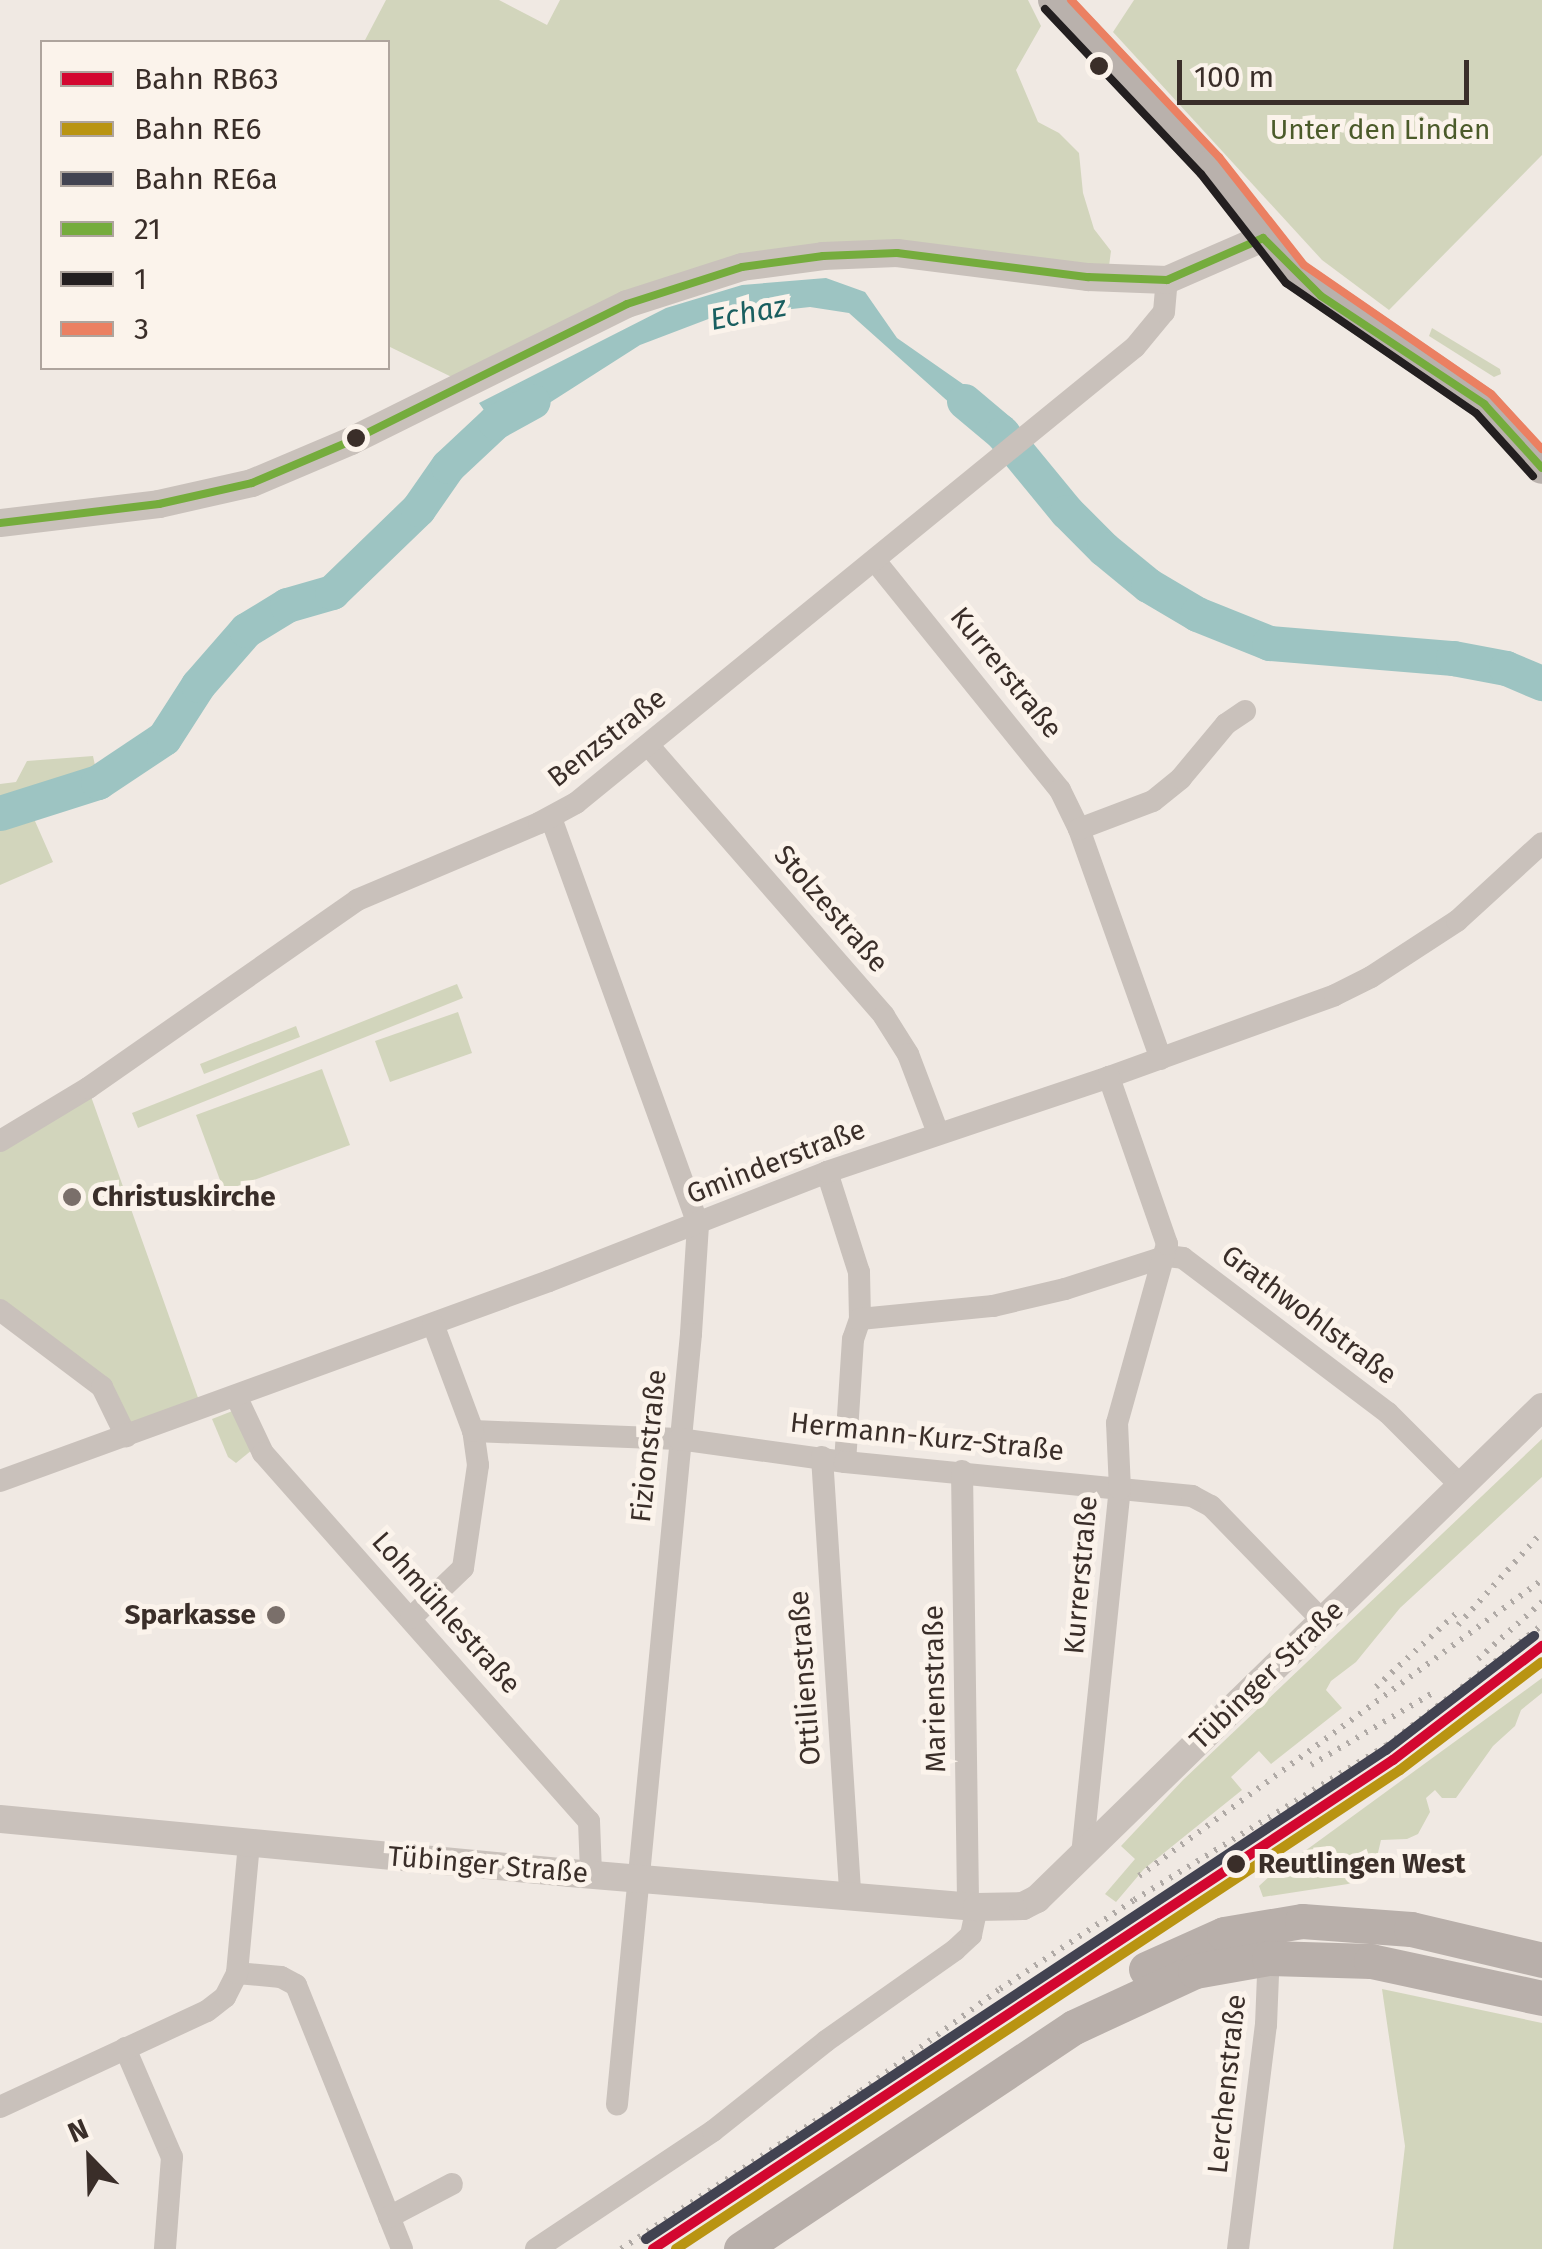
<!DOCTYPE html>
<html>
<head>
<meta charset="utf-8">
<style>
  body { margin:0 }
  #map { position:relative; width:1542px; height:2249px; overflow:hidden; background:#f0e9e3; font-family:"Fira Sans",sans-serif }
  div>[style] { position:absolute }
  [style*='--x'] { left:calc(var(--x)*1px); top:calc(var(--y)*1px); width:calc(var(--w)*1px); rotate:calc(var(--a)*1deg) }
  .green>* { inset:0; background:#d2d5bc }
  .water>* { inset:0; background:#9dc4c2 }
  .river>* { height:35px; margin:-17.5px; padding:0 17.5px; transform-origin:17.5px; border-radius:17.5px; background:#9dc4c2 }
  .minor>* { height:22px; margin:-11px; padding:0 11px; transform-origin:11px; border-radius:11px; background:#c9c1bb }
  .tertiary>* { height:28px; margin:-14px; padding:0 14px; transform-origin:14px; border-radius:14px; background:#c9c1bb }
  .secondary>* { height:32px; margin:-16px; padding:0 16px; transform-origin:16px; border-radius:16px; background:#b9b1ac }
  .primary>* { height:35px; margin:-17.5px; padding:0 17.5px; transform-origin:17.5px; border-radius:17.5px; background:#b8afaa }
  .rail>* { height:6px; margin-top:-3px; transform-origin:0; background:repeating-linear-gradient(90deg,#b0aaa6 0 2.5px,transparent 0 10.5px) }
  .bus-1>* { height:8px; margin:-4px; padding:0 4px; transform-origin:4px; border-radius:4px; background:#75ac3d }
  .bus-2>* { height:8px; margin:-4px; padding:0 4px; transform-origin:4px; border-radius:4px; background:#231f20 }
  .bus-3>* { height:8px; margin:-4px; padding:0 4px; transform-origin:4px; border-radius:4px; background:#eb8062 }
  .rail-1>* { height:10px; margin:-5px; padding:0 5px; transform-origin:5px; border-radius:5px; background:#d30730 }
  .rail-2>* { height:10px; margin:-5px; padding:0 5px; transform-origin:5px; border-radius:5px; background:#b99412 }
  .rail-3>* { height:10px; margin:-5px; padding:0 5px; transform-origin:5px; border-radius:5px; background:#424351 }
  .dots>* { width:28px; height:28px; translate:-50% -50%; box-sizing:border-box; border:5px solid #fbf3eb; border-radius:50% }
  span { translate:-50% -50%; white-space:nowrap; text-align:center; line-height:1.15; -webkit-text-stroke:10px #fbf3eb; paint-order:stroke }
  .park-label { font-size:28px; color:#4b5b2a }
  .street-label { font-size:28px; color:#3a2e29 }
  .poi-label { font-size:28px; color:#3a2e29; font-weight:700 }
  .left { translate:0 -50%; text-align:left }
  .right { translate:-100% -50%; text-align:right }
  .stop-label { font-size:28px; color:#3a2e29; font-weight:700 }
  .water-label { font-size:30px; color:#1a5f60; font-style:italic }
  .legend { position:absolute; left:40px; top:40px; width:350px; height:330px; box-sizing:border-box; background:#fbf3eb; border:2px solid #aea49d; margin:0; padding:12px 18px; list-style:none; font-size:30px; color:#3a2e29 }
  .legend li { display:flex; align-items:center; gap:20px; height:50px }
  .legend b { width:50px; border:2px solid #aea49d }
  .north { position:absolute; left:40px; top:2109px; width:100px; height:100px; -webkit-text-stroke:8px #fbf3eb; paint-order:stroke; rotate:337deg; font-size:28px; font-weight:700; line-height:40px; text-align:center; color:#3a2e29 }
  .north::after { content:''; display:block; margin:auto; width:35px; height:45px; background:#3a2e29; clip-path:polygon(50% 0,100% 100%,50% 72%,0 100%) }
  .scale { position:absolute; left:1177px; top:60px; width:292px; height:45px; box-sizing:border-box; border:5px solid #3a2e29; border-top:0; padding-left:12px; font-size:30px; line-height:35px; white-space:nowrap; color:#3a2e29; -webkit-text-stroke:8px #fbf3eb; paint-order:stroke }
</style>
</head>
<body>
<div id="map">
  <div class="green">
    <div style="clip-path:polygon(386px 0,499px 0,547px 25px,560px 0,1028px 0,1041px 26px,1016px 70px,1038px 122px,1059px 133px,1079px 153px,1083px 193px,1094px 229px,1111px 251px,1109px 266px,977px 260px,768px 262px,464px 383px,388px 346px,388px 42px,364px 42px)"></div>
    <div style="clip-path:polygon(1134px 0,1542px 0,1542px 155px,1389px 310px,1322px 260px,1113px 32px)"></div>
    <div style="clip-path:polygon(1432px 328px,1500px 369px,1501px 374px,1494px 377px,1429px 336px)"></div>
    <div style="clip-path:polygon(93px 756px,99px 784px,31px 812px,53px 862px,0 885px,0 784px,16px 782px,27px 761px)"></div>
    <div style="clip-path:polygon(457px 984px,463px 998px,138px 1128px,132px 1113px)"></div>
    <div style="clip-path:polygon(458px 1012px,472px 1053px,390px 1082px,375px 1041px)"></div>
    <div style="clip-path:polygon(296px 1026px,300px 1037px,204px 1074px,200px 1064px)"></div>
    <div style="clip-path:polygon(322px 1069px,350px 1145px,224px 1191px,196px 1115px)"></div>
    <div style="clip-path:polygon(88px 1088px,202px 1409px,126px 1436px,112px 1401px,0 1310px,0 1141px)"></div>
    <div style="clip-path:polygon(235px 1410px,252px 1450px,236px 1463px,228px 1457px,212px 1419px)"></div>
    <div style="clip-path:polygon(1542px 1439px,1542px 1477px,1400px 1608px,1356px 1662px,1331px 1681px,1326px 1690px,1342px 1708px,1271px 1764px,1259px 1751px,1231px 1777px,1242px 1790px,1144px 1869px,1116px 1902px,1105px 1894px,1135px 1859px,1121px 1846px,1183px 1780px)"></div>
    <div style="clip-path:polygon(1542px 1678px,1542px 1693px,1521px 1710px,1515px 1726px,1493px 1746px,1456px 1798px,1442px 1798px,1435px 1790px,1426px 1798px,1430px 1812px,1418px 1834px,1407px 1839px,1381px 1840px,1373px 1874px,1348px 1884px,1263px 1897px,1259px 1886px,1273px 1873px,1276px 1877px,1286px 1871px,1283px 1867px)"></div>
    <div style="clip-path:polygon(1382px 1989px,1542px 2023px,1542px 2249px,1393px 2249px,1405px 2146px)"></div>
  </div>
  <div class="water">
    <div style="clip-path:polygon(826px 278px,865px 292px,897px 338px,1013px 419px,990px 439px,849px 313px,810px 307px,711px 318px,640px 345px,532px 414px,523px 408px,495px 426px,479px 403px,666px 308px,742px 285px)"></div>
  </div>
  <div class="river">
    <div style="--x:964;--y:401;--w:50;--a:40.1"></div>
    <div style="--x:1002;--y:433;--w:102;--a:50.6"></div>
    <div style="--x:1067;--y:512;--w:52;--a:45"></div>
    <div style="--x:1104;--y:549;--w:57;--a:39.3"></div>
    <div style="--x:1148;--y:585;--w:57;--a:30.6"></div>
    <div style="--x:1197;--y:614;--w:78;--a:21.9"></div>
    <div style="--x:1269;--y:643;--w:185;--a:4.7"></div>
    <div style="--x:1453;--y:658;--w:54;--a:10.7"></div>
    <div style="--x:1506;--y:668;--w:39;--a:23"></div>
    <div style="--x:0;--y:813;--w:103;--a:-17.6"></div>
    <div style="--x:98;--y:782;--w:79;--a:-33.7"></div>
    <div style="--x:164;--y:738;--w:63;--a:-57.3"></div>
    <div style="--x:198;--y:685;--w:73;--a:-48.9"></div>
    <div style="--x:246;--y:630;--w:48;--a:-31.4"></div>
    <div style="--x:287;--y:605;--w:47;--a:-16.1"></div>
    <div style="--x:332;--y:592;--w:120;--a:-44"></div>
    <div style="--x:418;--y:509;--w:52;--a:-55.1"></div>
    <div style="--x:448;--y:466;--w:64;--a:-43.1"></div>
    <div style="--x:495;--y:422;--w:43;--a:-28.9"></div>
  </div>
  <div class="minor">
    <div style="--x:876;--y:562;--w:293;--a:51.1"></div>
    <div style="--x:1060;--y:790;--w:43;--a:64"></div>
    <div style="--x:1079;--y:829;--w:244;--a:70.4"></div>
    <div style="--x:648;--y:745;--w:359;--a:48.9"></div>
    <div style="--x:884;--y:1016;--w:45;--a:57.7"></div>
    <div style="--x:908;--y:1054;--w:85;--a:69.2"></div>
    <div style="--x:551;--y:818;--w:433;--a:70.1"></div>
    <div style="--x:698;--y:1225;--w:109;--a:93.7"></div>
    <div style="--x:691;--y:1334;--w:774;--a:95.49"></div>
    <div style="--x:1079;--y:829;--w:79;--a:-20.7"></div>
    <div style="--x:1153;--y:801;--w:36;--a:-39"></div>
    <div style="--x:1181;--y:778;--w:70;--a:-50.2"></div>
    <div style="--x:1226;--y:724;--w:23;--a:-34"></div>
    <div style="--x:0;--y:1141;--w:103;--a:-31.1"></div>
    <div style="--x:88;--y:1088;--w:328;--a:-34.9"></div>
    <div style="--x:357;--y:900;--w:198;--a:-22.9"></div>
    <div style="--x:539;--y:823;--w:42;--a:-28.4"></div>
    <div style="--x:576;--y:803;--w:721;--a:-39.21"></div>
    <div style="--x:1135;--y:347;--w:45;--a:-50.4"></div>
    <div style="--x:1164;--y:312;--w:32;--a:-85"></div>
    <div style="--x:827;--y:1172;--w:105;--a:72.3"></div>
    <div style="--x:859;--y:1272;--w:47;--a:88.8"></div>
    <div style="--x:860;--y:1319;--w:21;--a:109"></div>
    <div style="--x:853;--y:1339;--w:123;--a:93.7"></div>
    <div style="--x:0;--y:1310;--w:128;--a:37"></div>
    <div style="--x:102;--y:1387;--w:55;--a:63.9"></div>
    <div style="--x:860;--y:1319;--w:134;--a:-5.6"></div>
    <div style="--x:993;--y:1306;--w:74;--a:-13.3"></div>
    <div style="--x:1065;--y:1289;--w:107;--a:-17.9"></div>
    <div style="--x:1167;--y:1256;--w:16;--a:7"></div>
    <div style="--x:1183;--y:1258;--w:257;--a:37.1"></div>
    <div style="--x:1388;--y:1413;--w:103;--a:45"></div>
    <div style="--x:236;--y:1396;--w:63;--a:64.7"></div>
    <div style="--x:263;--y:1453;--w:492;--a:48.5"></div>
    <div style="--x:589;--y:1821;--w:53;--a:87.8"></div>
    <div style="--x:473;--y:1431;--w:206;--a:2.2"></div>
    <div style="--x:679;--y:1439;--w:168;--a:7.9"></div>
    <div style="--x:845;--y:1462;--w:349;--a:5.6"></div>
    <div style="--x:1192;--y:1496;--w:21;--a:28"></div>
    <div style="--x:1211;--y:1506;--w:161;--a:45.8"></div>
    <div style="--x:822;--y:1457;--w:438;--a:86.3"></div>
    <div style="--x:962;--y:1471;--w:435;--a:89.2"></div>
    <div style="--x:0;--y:1481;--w:584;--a:-20.02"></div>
    <div style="--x:549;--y:1281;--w:299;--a:-21.4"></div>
    <div style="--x:827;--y:1172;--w:298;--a:-18.6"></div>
    <div style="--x:1109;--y:1077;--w:240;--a:-19.9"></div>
    <div style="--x:1335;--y:995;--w:40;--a:-26.6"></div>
    <div style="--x:1371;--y:977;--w:103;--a:-33.1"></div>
    <div style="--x:1457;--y:921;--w:115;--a:-42.5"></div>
    <div style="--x:411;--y:1618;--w:72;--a:-43.9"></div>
    <div style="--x:463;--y:1568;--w:104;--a:-81.7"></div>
    <div style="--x:478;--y:1465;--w:34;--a:-98"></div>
    <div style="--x:473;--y:1431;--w:114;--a:-110.5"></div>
    <div style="--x:1082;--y:1855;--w:368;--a:-84.1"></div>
    <div style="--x:1120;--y:1489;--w:66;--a:-92.6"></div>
    <div style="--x:1117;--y:1423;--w:186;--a:-74.4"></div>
    <div style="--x:1167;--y:1244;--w:177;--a:-109.2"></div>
    <div style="--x:237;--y:1973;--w:44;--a:5.2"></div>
    <div style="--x:281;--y:1977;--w:17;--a:28"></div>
    <div style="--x:296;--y:1985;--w:284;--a:68.1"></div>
    <div style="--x:125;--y:2048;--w:119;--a:66.7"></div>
    <div style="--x:172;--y:2157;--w:92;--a:94.4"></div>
    <div style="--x:0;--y:2107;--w:228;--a:-24.9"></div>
    <div style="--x:207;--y:2011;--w:23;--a:-38"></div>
    <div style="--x:225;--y:1997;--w:27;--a:-63"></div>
    <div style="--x:237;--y:1973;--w:131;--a:-84.7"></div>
    <div style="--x:389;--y:2217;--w:71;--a:-27.6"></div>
    <div style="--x:536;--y:2249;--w:213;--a:-33.7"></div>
    <div style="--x:713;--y:2131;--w:144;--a:-38.5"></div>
    <div style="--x:826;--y:2041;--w:158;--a:-35.2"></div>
    <div style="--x:955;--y:1950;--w:22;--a:-43"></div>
    <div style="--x:971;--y:1935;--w:29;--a:-78"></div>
    <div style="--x:1238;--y:2249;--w:226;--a:-82.9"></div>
    <div style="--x:1266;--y:2025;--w:76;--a:-87.7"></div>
  </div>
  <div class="tertiary">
    <div style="--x:0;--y:523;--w:160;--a:-6.8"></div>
    <div style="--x:159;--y:504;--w:95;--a:-12.7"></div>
    <div style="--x:252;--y:483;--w:108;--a:-23"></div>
    <div style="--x:351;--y:441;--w:308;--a:-26.4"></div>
    <div style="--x:627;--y:304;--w:121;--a:-17.8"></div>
    <div style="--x:742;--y:267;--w:82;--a:-7.7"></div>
    <div style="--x:823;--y:256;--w:74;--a:-2.3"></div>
    <div style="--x:897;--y:253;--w:193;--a:7.2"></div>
    <div style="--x:1088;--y:277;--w:79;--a:2.2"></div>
    <div style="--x:1167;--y:280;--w:105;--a:-23.6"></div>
    <div style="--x:0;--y:1819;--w:573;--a:5.41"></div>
    <div style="--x:570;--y:1873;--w:408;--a:4.8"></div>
    <div style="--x:977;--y:1907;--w:46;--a:-1.2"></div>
    <div style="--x:1023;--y:1906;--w:16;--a:-27"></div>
    <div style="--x:1037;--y:1899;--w:705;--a:-44.25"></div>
  </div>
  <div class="secondary">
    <div style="--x:1054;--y:0;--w:228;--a:46.8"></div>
    <div style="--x:1210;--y:166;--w:137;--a:51.8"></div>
    <div style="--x:1295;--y:274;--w:229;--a:34.5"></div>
    <div style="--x:1484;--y:404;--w:86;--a:47.8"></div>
  </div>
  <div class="primary">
    <div style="--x:1146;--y:1969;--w:85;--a:-24.2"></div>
    <div style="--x:1224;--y:1934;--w:79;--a:-9.5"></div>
    <div style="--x:1302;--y:1921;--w:109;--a:4.2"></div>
    <div style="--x:1411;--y:1929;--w:135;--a:13.3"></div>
    <div style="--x:741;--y:2249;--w:400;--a:-33.7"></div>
    <div style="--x:1074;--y:2027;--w:133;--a:-24.8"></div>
    <div style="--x:1195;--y:1971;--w:75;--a:-10"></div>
    <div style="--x:1269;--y:1958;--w:102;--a:1.7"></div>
    <div style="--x:1371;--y:1961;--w:175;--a:12.2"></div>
  </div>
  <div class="rail">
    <div style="--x:1458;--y:1625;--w:125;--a:-47.9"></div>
    <div style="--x:1478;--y:1659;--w:86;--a:-41.7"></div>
    <div style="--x:1376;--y:1687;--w:115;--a:-42.5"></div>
    <div style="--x:1311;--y:1765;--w:145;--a:-30.6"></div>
    <div style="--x:1139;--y:1876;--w:500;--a:-36.3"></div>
    <div style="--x:621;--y:2249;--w:287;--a:-33.4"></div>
    <div style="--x:861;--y:2091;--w:172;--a:-36.3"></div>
    <div style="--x:1000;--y:1989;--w:161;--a:-33.6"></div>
    <div style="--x:1134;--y:1900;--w:297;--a:-31.5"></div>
    <div style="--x:1387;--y:1745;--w:196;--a:-37.7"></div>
  </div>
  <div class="bus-1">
    <div style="--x:1263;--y:238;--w:82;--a:45"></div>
    <div style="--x:1321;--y:296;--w:196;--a:33.5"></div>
    <div style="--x:1484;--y:404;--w:86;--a:47.8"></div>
    <div style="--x:0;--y:523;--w:160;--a:-6.8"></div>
    <div style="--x:159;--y:504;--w:95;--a:-12.7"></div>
    <div style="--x:252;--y:483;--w:108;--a:-23"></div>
    <div style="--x:351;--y:441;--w:308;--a:-26.4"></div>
    <div style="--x:627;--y:304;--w:121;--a:-17.8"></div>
    <div style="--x:742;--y:267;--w:82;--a:-7.7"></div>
    <div style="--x:823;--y:256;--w:74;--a:-2.3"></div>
    <div style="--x:897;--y:253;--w:193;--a:7.2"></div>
    <div style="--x:1088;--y:277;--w:79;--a:2.2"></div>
    <div style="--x:1167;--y:280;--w:105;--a:-23.6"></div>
  </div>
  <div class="bus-2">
    <div style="--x:1045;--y:9;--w:227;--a:46.6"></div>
    <div style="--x:1201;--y:174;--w:138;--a:52.1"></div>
    <div style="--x:1286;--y:283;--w:230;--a:34.4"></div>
    <div style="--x:1476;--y:413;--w:85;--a:47.9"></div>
  </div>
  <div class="bus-3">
    <div style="--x:1071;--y:0;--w:216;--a:46.7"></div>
    <div style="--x:1219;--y:157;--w:137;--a:51.8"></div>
    <div style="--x:1304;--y:265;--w:227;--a:34.6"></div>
    <div style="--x:1491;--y:394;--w:75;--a:47.2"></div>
  </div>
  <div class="rail-1">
    <div style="--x:653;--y:2249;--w:887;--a:-33.46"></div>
    <div style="--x:1393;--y:1760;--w:188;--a:-37.4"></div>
  </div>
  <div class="rail-2">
    <div style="--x:676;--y:2249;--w:868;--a:-33.49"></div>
    <div style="--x:1400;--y:1770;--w:178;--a:-37.3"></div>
  </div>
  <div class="rail-3">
    <div style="--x:646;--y:2239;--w:887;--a:-33.46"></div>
    <div style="--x:1386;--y:1750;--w:187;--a:-37.6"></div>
  </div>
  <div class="dots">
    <div style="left:1099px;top:66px;background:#3a2e29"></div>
    <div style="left:356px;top:438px;background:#3a2e29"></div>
    <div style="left:72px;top:1197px;background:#7a6f6a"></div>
    <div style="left:276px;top:1615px;background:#7a6f6a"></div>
    <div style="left:1236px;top:1864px;background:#3a2e29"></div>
  </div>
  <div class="park-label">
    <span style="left:1380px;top:130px">Unter den Linden</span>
  </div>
  <div class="street-label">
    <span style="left:1006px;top:673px;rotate:51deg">Kurrerstraße</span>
    <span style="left:607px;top:738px;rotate:-38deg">Benzstraße</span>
    <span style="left:831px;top:909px;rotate:49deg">Stolzestraße</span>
    <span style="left:776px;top:1162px;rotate:-21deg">Gminderstraße</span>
    <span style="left:1309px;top:1315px;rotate:37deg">Grathwohlstraße</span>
    <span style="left:927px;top:1437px;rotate:6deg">Hermann-Kurz-Straße</span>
    <span style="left:649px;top:1446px;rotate:-84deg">Fizionstraße</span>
    <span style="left:1081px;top:1575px;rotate:-85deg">Kurrerstraße</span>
    <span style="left:446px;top:1613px;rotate:48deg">Lohmühlestraße</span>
    <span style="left:1267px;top:1675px;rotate:-44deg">Tübinger Straße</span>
    <span style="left:805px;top:1678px;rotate:-94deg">Ottilienstraße</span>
    <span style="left:935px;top:1689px;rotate:-91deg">Marienstraße</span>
    <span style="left:488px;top:1865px;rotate:5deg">Tübinger Straße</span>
    <span style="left:1227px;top:2084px;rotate:-84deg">Lerchenstraße</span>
  </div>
  <div class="poi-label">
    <span class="left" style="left:92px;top:1197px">Christuskirche</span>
    <span class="right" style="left:256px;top:1615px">Sparkasse</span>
  </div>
  <div class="stop-label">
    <span class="left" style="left:1258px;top:1864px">Reutlingen West</span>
  </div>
  <div class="water-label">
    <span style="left:748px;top:313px;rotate:-11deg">Echaz</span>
  </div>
  <ul class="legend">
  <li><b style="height:12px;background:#d30730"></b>Bahn RB63</li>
  <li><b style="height:12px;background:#b99412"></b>Bahn RE6</li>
  <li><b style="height:12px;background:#424351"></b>Bahn RE6a</li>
  <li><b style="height:12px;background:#75ac3d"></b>21</li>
  <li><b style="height:12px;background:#231f20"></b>1</li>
  <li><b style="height:12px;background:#eb8062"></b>3</li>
  </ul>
  <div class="north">N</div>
  <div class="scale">100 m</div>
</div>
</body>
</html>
